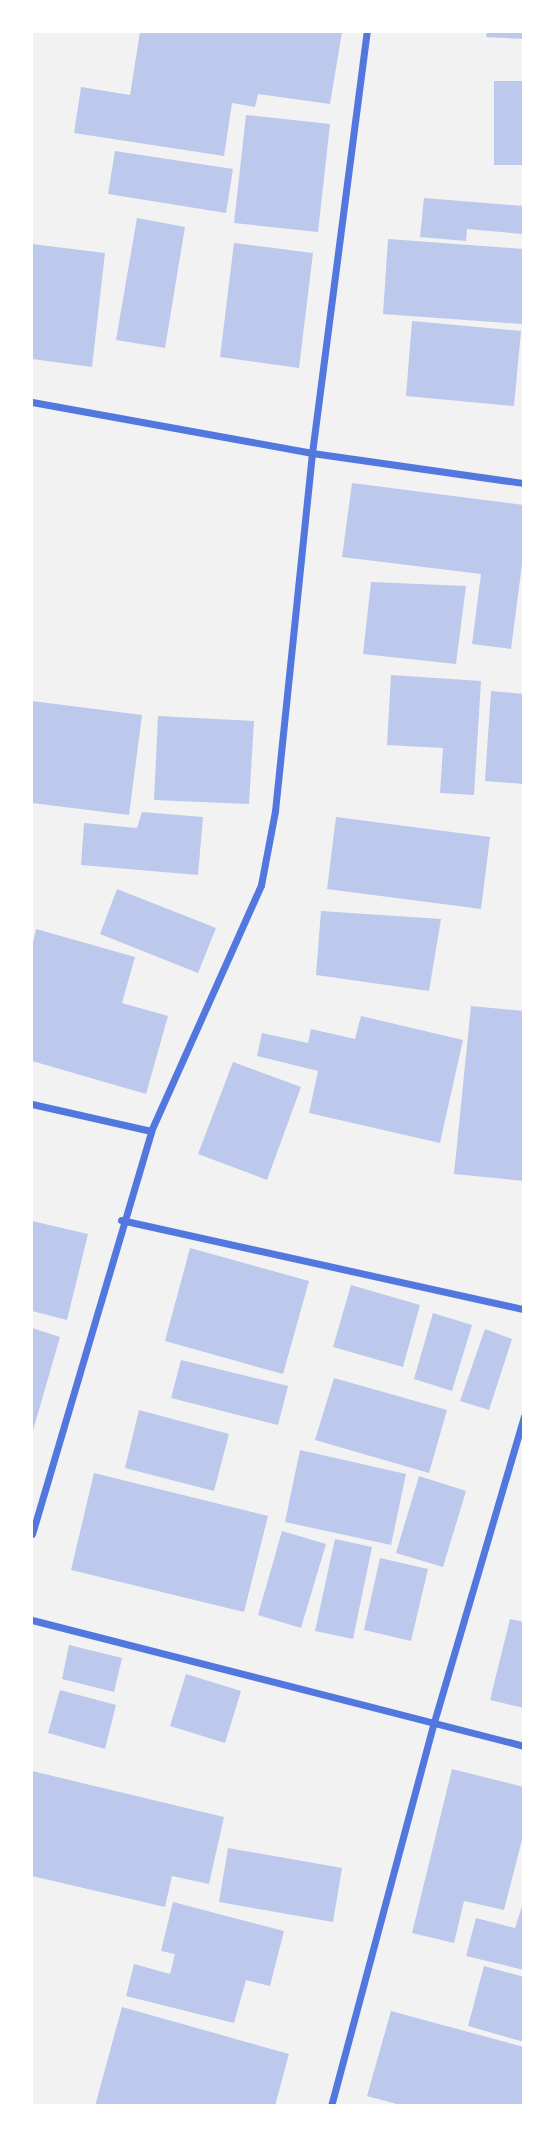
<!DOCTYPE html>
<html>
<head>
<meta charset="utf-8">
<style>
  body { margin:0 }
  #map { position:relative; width:555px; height:2137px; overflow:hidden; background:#f2f2f2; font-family:"Sofia Sans Condensed",sans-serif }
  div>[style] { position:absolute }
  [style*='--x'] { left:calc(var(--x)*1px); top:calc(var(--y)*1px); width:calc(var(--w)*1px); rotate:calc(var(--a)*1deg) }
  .building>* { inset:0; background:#bdc9ec }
  .minor>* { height:7px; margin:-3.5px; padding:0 3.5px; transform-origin:3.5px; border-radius:3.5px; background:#5277de }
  span { translate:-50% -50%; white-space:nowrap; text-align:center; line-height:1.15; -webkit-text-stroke:7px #fff; paint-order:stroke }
  .frame { position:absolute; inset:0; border:33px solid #fff; pointer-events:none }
</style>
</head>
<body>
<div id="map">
  <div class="building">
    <div style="clip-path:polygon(140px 32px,342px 32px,330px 104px,258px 94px,255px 107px,232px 103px,224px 156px,74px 133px,81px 87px,130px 95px)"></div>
    <div style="clip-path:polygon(487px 32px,524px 32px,524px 39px,486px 37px)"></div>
    <div style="clip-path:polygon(494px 81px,524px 81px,524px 165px,494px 165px)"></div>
    <div style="clip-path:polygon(246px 115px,330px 124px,318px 232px,234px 223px)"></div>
    <div style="clip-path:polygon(115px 151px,233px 169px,226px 213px,108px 194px)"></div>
    <div style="clip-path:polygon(424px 198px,524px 206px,523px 234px,467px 229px,466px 241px,420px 237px)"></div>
    <div style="clip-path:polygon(137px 218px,185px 227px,165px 348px,116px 340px)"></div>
    <div style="clip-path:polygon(388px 239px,524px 249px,522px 324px,383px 314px)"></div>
    <div style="clip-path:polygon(234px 243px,313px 253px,299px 368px,220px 357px)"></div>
    <div style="clip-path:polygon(32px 244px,105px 253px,92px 367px,32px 359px)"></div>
    <div style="clip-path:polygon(412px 321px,521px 331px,514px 406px,406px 396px)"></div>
    <div style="clip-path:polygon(352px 483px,524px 505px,524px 549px,511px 649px,472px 644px,481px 574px,342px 557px)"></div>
    <div style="clip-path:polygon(371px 582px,466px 586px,456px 664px,363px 654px)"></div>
    <div style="clip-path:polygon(391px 675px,481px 681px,474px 795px,440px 793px,443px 748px,387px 745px)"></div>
    <div style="clip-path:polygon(491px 691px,524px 694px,524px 784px,485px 781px)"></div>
    <div style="clip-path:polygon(32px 701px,142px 715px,129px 815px,32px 803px)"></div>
    <div style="clip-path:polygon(158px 716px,254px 721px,249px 804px,154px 800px)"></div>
    <div style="clip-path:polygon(142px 812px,203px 817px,198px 875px,81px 865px,84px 823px,137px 828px)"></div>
    <div style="clip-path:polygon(336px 817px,490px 837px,481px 909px,327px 889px)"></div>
    <div style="clip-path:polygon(117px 889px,216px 928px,198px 973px,100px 934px)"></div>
    <div style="clip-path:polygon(321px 911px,441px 919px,429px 991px,316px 975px)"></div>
    <div style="clip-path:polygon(36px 929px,135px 957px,122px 1003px,168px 1016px,146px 1094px,32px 1061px,32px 947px)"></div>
    <div style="clip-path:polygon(471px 1006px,524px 1011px,524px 1181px,454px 1174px)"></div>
    <div style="clip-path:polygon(361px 1016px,463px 1040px,440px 1143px,309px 1113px,318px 1071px,257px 1056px,262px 1033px,308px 1043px,311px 1029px,355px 1039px)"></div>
    <div style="clip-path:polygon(233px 1062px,301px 1087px,267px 1180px,198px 1154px)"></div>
    <div style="clip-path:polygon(32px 1221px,88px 1234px,67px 1320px,32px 1311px)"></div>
    <div style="clip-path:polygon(190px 1248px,309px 1281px,283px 1374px,165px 1341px)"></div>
    <div style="clip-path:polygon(351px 1285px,420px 1305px,403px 1367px,333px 1347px)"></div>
    <div style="clip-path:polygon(433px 1313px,472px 1325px,452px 1391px,414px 1379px)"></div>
    <div style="clip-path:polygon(32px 1328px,60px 1337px,32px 1434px)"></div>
    <div style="clip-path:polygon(485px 1329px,512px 1339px,489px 1410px,460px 1401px)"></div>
    <div style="clip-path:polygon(181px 1360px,288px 1386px,278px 1425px,171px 1398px)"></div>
    <div style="clip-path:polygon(334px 1378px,447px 1410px,429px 1473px,315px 1440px)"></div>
    <div style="clip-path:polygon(139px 1410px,229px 1434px,214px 1491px,125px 1468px)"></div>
    <div style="clip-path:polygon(300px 1450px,406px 1474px,391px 1545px,285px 1522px)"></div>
    <div style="clip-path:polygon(94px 1473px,268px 1516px,244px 1612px,71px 1570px)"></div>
    <div style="clip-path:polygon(419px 1476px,466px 1491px,443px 1567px,396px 1553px)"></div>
    <div style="clip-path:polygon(282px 1531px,326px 1544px,301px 1628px,258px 1615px)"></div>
    <div style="clip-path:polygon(335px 1539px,372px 1547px,353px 1639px,315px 1631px)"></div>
    <div style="clip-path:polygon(380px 1558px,428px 1569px,411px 1641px,364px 1630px)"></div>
    <div style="clip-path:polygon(510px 1619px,524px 1622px,524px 1708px,490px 1700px)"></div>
    <div style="clip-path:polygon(69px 1645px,122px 1658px,114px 1692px,62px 1679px)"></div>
    <div style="clip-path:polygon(186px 1674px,241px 1691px,225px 1743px,170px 1726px)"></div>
    <div style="clip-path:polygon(60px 1690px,116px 1705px,105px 1749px,48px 1733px)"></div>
    <div style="clip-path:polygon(452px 1769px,524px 1787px,524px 1832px,504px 1910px,464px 1901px,454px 1943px,412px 1933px)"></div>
    <div style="clip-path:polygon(32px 1771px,224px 1817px,209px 1884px,172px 1876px,165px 1907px,32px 1876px)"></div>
    <div style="clip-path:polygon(228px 1848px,342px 1868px,333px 1922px,219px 1902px)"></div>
    <div style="clip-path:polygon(524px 1900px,524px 1970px,466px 1956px,476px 1918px,515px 1928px)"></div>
    <div style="clip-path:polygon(173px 1902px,284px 1931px,270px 1986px,246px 1980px,234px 2023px,126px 1996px,134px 1964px,170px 1974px,175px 1954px,161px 1951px)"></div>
    <div style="clip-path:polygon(484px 1966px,524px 1977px,524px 2042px,468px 2026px)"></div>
    <div style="clip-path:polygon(122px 2007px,289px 2054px,275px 2106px,95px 2106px)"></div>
    <div style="clip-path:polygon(391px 2011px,524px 2047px,522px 2106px,404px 2106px,367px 2096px)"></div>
  </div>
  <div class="minor">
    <div style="--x:32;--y:402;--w:285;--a:10.3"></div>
    <div style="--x:312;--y:453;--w:214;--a:8.1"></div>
    <div style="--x:32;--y:1104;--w:122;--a:12.8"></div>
    <div style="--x:121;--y:1220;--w:413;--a:12.5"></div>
    <div style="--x:32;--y:1534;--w:420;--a:-73.5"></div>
    <div style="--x:151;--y:1131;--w:269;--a:-65.9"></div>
    <div style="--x:261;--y:885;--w:75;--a:-79.3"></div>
    <div style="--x:275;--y:811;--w:360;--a:-84.1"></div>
    <div style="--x:312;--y:453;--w:425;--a:-82.6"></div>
    <div style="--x:32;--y:1620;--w:508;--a:14.36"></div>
    <div style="--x:331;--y:2106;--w:398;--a:-75"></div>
    <div style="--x:434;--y:1722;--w:319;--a:-73.6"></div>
  </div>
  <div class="frame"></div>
</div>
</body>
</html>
